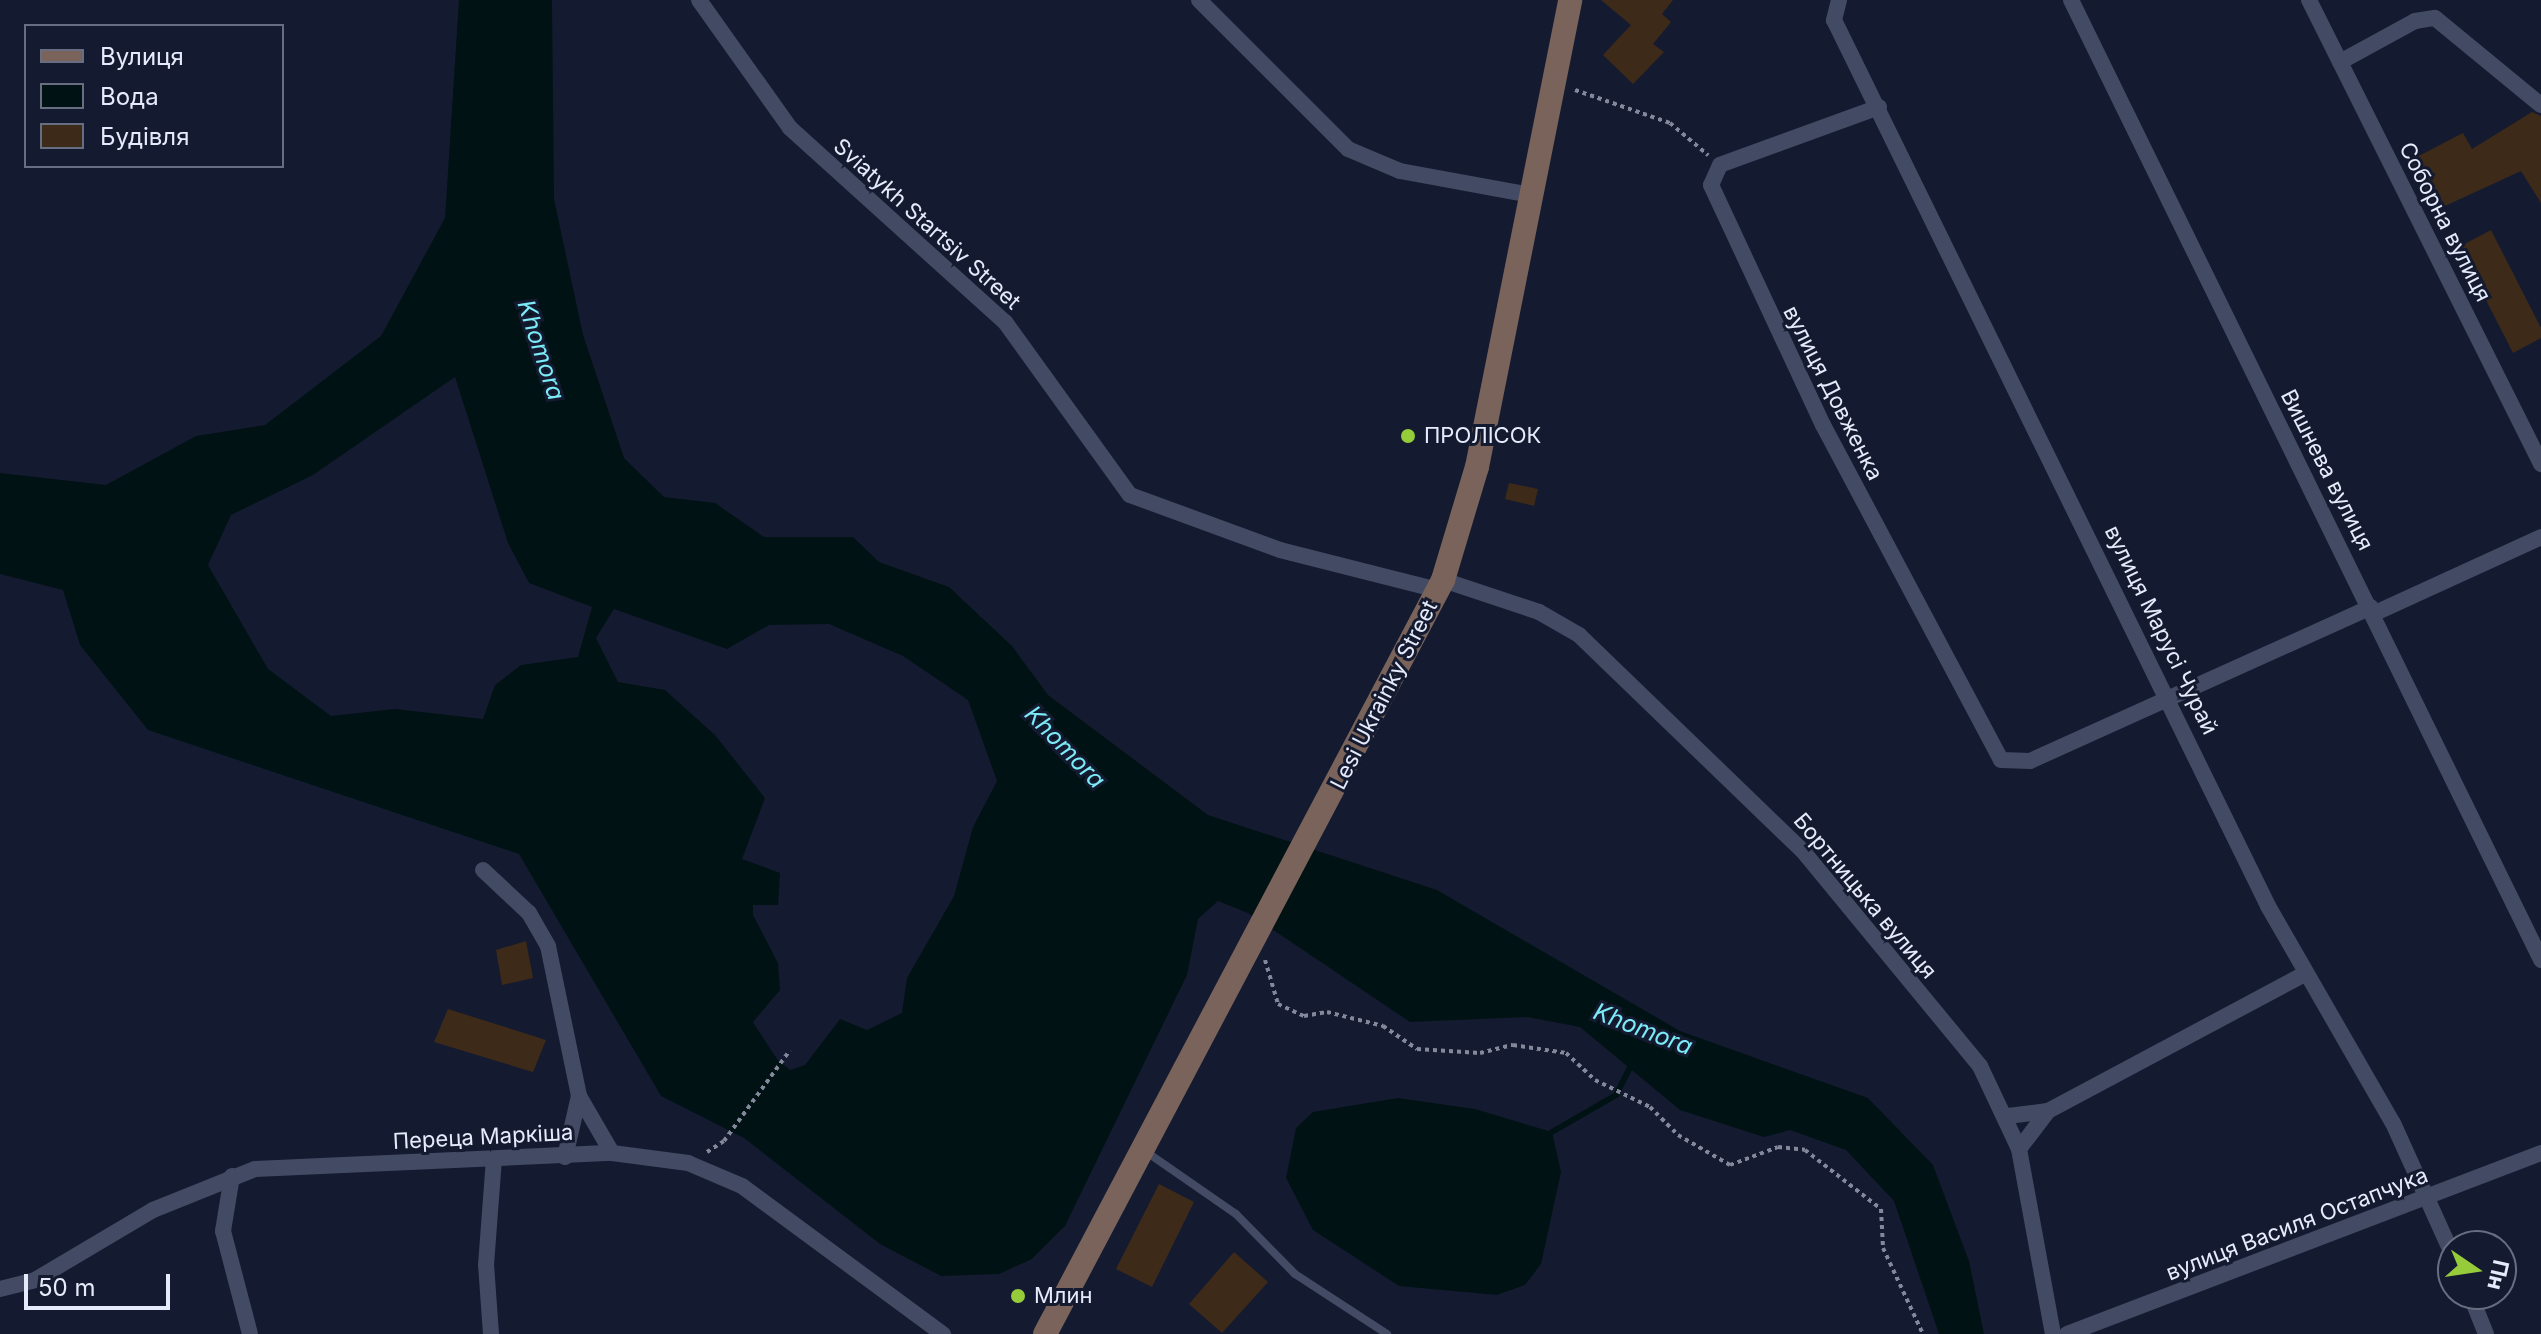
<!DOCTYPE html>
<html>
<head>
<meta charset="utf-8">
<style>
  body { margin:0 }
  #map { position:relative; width:2541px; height:1334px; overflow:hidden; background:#141b30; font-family:Inter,sans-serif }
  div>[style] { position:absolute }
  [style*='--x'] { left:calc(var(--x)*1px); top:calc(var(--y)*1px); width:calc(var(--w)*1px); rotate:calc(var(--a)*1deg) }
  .water>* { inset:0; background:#001214 }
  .stream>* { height:6px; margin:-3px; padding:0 3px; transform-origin:3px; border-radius:3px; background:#001214 }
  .building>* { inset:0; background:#3e2a18 }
  .path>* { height:4px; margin-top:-2px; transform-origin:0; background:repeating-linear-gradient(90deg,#83899b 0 4px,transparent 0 8px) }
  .lane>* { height:8px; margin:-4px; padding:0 4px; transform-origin:4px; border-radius:4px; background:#424b63 }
  .street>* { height:16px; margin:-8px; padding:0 8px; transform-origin:8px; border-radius:8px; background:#424b63 }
  .secondary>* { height:24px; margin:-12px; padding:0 12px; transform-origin:12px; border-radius:12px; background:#7a635a }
  .dots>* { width:22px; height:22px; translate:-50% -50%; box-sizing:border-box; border:4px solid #141b30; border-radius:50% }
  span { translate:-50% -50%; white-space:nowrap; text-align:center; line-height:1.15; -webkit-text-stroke:6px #141b30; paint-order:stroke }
  .street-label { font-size:22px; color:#e5ebfa }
  .poi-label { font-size:22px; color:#e5ebfa }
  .left { translate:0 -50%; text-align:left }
  .water-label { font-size:24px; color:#7cebf7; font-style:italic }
  .legend { position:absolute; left:24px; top:24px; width:260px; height:144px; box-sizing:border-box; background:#141b30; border:2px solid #686e81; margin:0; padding:10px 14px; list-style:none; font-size:24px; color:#e5ebfa }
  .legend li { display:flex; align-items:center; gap:16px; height:40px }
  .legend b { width:40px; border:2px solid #686e81 }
  .north { position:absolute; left:2437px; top:1230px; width:80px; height:80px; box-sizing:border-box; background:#141b30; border:2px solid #686e81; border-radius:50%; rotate:103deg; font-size:22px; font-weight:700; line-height:32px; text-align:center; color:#e5ebfa }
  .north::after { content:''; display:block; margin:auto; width:28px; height:36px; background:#96cc3a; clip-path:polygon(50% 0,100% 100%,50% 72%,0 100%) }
  .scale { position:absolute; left:24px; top:1274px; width:146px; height:36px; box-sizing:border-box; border:4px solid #e5ebfa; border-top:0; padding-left:10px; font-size:24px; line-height:28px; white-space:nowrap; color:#e5ebfa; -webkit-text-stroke:6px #141b30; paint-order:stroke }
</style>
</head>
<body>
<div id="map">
  <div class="water">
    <div style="clip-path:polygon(evenodd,459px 0,552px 0,554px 199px,583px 335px,624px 458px,664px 497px,715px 503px,764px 537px,853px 537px,879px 562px,949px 587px,1012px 646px,1048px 695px,1208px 815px,1437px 890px,1680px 1031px,1868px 1098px,1933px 1165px,1969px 1261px,1984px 1334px,1939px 1334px,1894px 1201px,1846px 1150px,1790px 1130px,1764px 1137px,1680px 1110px,1580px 1027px,1527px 1017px,1410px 1022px,1248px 913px,1218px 901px,1198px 919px,1187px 975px,1065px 1226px,1032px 1259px,999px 1274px,941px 1276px,880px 1244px,744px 1138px,661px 1096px,519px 854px,148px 730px,80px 645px,63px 590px,0 574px,0 473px,106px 485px,196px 436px,265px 425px,381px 336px,445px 218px,459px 0,455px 377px,508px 543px,529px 583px,592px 607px,578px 657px,521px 665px,495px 685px,483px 719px,395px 709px,331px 716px,268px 669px,208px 565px,231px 515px,313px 475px,455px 377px,459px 0,614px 609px,727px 649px,769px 625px,829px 624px,903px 656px,968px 700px,997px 781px,973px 827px,954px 896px,907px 978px,902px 1013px,867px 1030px,840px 1019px,805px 1065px,790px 1070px,777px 1059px,753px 1022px,780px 990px,778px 963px,753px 915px,753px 905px,778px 905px,780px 873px,742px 859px,765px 798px,715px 735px,665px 690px,618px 682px,596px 638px,614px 609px)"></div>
    <div style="clip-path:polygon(1398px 1098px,1475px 1109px,1552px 1132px,1561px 1172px,1541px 1264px,1525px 1285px,1497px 1295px,1399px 1286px,1313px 1230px,1286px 1178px,1296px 1128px,1313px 1112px)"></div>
  </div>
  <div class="stream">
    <div style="--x:1552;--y:1132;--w:74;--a:-30"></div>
    <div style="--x:1616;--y:1095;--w:38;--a:-63"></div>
  </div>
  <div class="building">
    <div style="clip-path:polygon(1601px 0,1673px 0,1662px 14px,1671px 22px,1653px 44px,1664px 52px,1633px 84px,1603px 55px,1631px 25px)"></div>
    <div style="clip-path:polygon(2532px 112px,2541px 116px,2541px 203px,2521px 171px,2434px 211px,2409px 161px,2463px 133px,2472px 149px)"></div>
    <div style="clip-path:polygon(2491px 230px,2541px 328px,2541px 338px,2513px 353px,2459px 247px)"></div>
    <div style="clip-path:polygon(1509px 483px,1538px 489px,1534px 506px,1505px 499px)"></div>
    <div style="clip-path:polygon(526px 941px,533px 978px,502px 985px,496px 950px)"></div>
    <div style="clip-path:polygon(448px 1009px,546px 1040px,533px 1072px,434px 1042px)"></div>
    <div style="clip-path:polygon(1159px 1184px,1194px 1202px,1152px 1287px,1116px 1269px)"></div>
    <div style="clip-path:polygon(1234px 1252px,1268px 1282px,1222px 1333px,1189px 1304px)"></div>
  </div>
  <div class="path">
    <div style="--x:1575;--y:90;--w:101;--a:19.2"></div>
    <div style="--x:1670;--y:123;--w:50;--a:40.1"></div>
    <div style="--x:1265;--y:960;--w:46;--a:73.5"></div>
    <div style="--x:1278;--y:1004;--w:29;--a:25"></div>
    <div style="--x:1304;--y:1016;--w:23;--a:-10"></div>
    <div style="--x:1327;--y:1012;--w:58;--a:14"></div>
    <div style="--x:1383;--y:1026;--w:41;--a:34.1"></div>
    <div style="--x:1417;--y:1049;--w:63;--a:3.6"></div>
    <div style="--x:1480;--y:1053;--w:34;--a:-14"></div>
    <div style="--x:1513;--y:1045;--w:54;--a:8.6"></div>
    <div style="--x:1566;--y:1053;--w:40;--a:43"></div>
    <div style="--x:1595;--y:1080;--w:61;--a:26.1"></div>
    <div style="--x:1650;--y:1107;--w:40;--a:45"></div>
    <div style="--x:1678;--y:1135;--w:60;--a:30"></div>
    <div style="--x:1730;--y:1165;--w:51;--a:-20.6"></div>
    <div style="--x:1778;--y:1147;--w:27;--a:6"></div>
    <div style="--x:1805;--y:1150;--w:96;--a:37.8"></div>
    <div style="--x:1881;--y:1209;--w:39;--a:87"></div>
    <div style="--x:1883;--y:1248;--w:95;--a:65.1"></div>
    <div style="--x:707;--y:1152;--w:20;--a:-33"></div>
    <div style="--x:724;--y:1141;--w:112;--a:-54"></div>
  </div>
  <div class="lane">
    <div style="--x:1145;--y:1151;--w:111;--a:34.7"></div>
    <div style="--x:1236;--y:1214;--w:84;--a:45.5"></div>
    <div style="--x:1295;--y:1274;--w:110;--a:33.1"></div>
  </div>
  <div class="street">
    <div style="--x:699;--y:0;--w:157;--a:54.6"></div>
    <div style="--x:790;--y:128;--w:290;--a:42.1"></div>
    <div style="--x:1005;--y:322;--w:213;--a:54.2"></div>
    <div style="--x:1130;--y:495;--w:160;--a:20.1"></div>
    <div style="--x:1280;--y:550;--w:163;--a:14.2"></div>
    <div style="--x:1199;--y:0;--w:211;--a:45"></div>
    <div style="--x:1348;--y:149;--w:56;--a:22.9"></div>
    <div style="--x:1400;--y:171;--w:133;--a:10.4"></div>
    <div style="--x:1839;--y:0;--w:21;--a:104"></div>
    <div style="--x:1834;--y:20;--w:987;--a:63.9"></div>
    <div style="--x:2268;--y:906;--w:250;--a:60.1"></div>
    <div style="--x:2393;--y:1123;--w:146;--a:65.7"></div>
    <div style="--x:2071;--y:0;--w:1069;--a:63.91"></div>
    <div style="--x:2309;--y:0;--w:519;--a:63.43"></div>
    <div style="--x:2340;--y:62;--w:85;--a:-28.7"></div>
    <div style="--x:2415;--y:21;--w:20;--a:-9"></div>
    <div style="--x:2435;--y:18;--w:137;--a:39.4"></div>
    <div style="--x:1879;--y:107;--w:169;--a:160"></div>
    <div style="--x:1720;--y:165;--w:22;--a:114"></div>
    <div style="--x:1711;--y:185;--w:265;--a:65"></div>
    <div style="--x:1823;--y:425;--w:379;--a:62"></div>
    <div style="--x:2001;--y:760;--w:29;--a:2"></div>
    <div style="--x:2030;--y:761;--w:374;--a:-24.3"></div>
    <div style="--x:1443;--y:580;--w:101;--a:18.4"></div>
    <div style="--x:1539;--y:612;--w:46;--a:29.9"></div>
    <div style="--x:1579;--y:635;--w:310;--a:44"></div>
    <div style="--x:1802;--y:850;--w:280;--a:50.5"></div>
    <div style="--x:1980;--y:1066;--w:92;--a:64.8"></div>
    <div style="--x:2019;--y:1149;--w:188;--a:79.6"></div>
    <div style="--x:2373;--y:614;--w:185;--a:-24.6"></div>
    <div style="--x:483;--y:870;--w:63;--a:43.1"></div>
    <div style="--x:529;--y:913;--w:38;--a:60"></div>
    <div style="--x:548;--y:946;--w:153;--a:78.3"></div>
    <div style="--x:579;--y:1096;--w:66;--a:59.9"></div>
    <div style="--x:2008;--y:1116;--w:40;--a:-7.1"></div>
    <div style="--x:2048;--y:1111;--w:289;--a:-28.1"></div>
    <div style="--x:2019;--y:1149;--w:48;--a:-52.7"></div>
    <div style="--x:565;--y:1157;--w:63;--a:-77.1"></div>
    <div style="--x:232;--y:1176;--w:56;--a:99.3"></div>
    <div style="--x:223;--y:1231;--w:106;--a:75.3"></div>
    <div style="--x:0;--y:1289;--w:36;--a:-14"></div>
    <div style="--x:35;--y:1280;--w:137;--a:-30.7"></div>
    <div style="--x:153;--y:1210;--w:110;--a:-21.9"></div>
    <div style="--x:255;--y:1169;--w:357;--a:-2.6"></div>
    <div style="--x:612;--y:1153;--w:77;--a:7.5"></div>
    <div style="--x:688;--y:1163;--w:59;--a:23.1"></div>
    <div style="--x:742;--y:1186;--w:250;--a:36.4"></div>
    <div style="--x:2470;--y:1294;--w:43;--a:68.2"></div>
    <div style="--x:491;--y:1334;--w:69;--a:-94.1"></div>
    <div style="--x:486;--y:1265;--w:106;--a:-85.7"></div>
    <div style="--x:2067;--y:1334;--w:507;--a:-20.9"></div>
  </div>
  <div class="secondary">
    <div style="--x:1045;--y:1334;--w:853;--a:-62.17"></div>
    <div style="--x:1443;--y:580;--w:118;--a:-73.3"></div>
    <div style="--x:1477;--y:467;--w:476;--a:-78.7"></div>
  </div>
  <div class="dots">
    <div style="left:1408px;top:436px;background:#96cc3a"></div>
    <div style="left:1018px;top:1296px;background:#96cc3a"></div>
  </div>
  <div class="street-label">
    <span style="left:2445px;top:222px;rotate:63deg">Соборна вулиця</span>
    <span style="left:927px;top:224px;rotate:42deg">Sviatykh Startsiv Street</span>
    <span style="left:1833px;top:393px;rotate:63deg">вулиця Довженка</span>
    <span style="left:2327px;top:470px;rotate:63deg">Вишнева вулиця</span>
    <span style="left:2161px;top:630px;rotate:64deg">вулиця Марусі Чурай</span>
    <span style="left:1384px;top:695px;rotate:-63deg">Lesi Ukrainky Street</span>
    <span style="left:1865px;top:896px;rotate:50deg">Бортницька вулиця</span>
    <span style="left:483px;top:1137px;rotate:-3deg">Переца Маркіша</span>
    <span style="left:2297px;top:1224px;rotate:-21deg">вулиця Василя Остапчука</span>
  </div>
  <div class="poi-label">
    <span class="left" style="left:1424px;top:436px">ПРОЛІСОК</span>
    <span class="left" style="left:1034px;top:1296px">Млин</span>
  </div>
  <div class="water-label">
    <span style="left:541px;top:350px;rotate:72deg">Khomora</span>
    <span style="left:1065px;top:747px;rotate:46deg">Khomora</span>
    <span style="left:1643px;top:1029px;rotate:21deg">Khomora</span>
  </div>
  <ul class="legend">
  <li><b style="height:10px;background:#7a635a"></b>Вулиця</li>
  <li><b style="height:22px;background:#001214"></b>Вода</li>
  <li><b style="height:22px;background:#3e2a18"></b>Будівля</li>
  </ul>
  <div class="north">Пн</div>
  <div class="scale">50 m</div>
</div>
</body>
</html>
